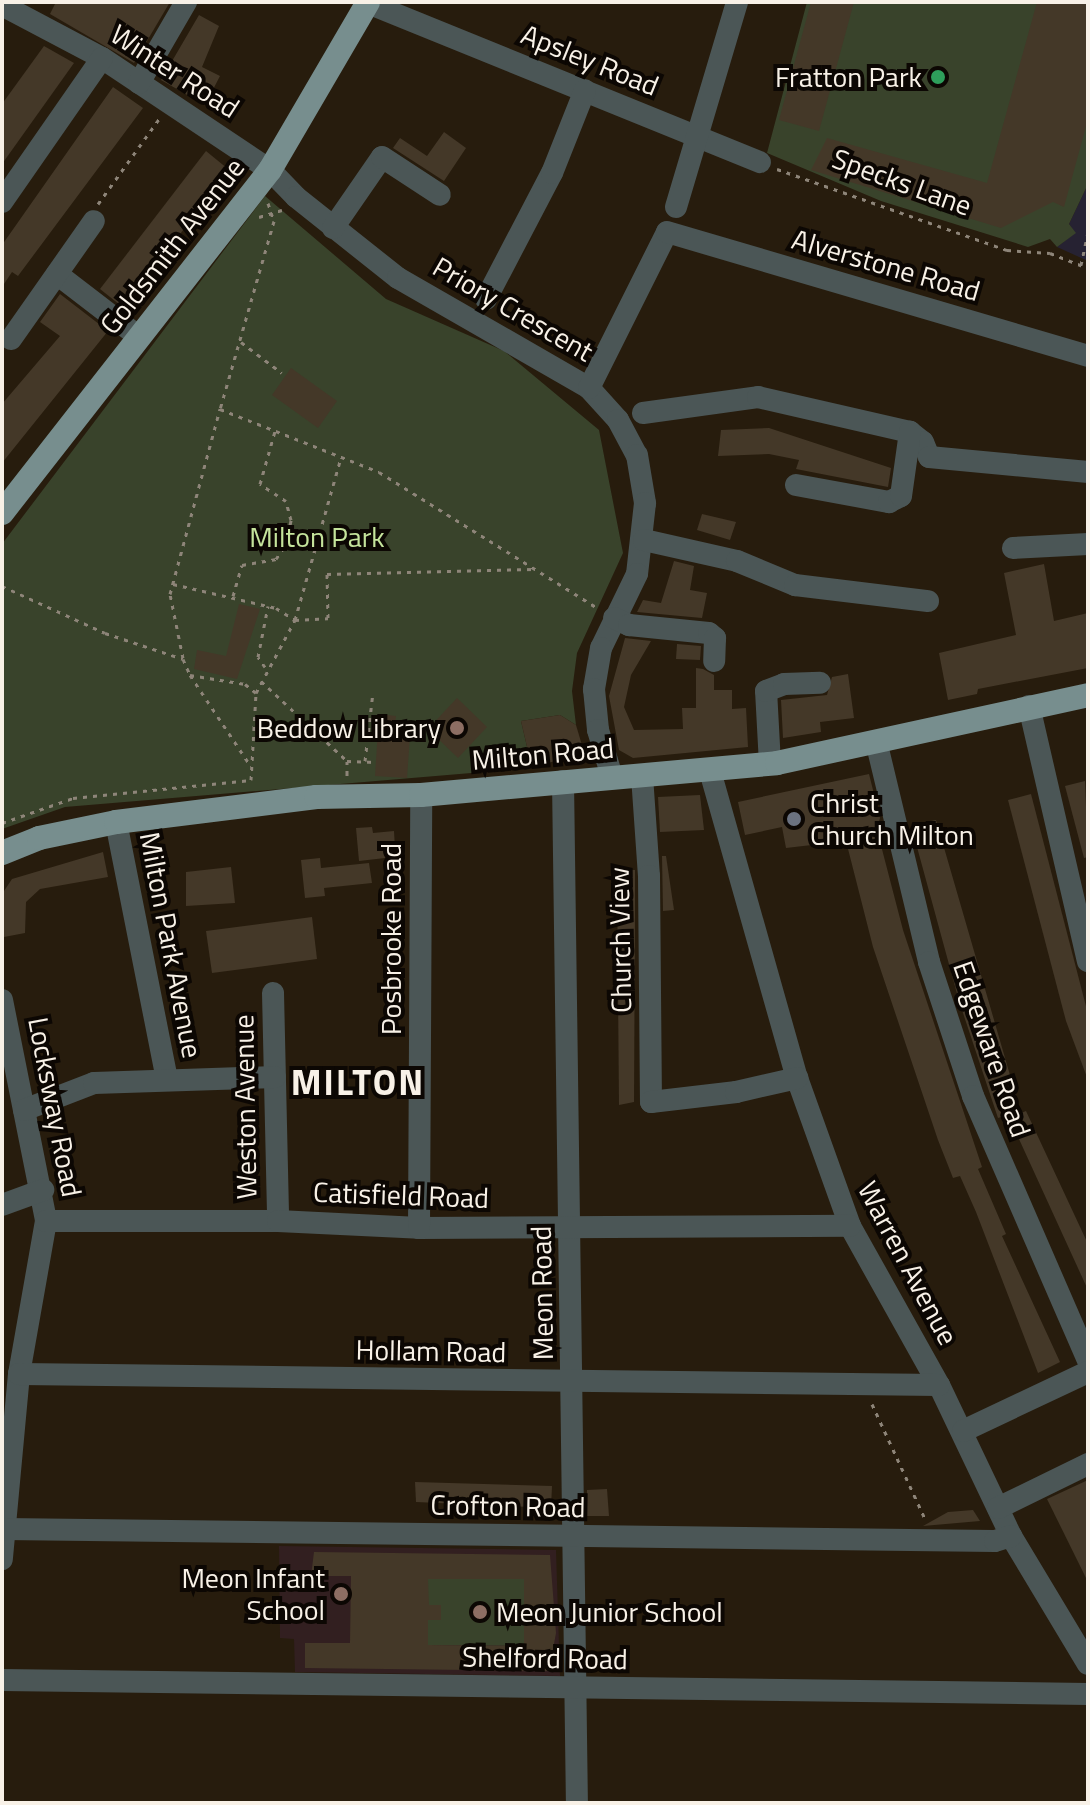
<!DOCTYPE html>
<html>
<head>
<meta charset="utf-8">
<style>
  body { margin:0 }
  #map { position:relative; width:1090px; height:1805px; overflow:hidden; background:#271c0d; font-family:"Titillium Web",sans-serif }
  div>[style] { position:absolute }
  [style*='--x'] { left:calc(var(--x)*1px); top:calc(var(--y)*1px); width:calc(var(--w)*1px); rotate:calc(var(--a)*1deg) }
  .commercial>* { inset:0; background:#262232 }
  .education>* { inset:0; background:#321f20 }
  .green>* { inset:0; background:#39432b }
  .building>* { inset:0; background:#443828 }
  .path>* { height:3px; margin-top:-1.5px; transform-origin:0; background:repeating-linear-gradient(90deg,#8e8579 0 4px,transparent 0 10px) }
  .minor>* { height:22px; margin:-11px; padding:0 11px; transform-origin:11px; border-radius:11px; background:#4b5656 }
  .major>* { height:24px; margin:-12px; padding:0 12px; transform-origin:12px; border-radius:12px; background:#778e8e }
  .dots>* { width:22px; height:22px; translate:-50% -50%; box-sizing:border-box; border:4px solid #0c0703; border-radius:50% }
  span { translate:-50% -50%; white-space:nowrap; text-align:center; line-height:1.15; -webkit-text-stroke:8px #0c0703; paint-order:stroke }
  .street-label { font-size:28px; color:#f8f1e7 }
  .poi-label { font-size:28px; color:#f8f1e7 }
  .right { translate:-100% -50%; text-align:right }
  .left { translate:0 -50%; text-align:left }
  .park-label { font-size:28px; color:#c5e49c }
  .district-label { font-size:36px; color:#f8f1e7; font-weight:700; letter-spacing:2px }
  .frame { position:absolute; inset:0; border:4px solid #f8f1e7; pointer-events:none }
</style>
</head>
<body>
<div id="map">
  <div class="commercial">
    <div style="clip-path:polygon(1088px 184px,1088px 261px,1057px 247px,1075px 233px,1069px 224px)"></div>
  </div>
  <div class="education">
    <div style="clip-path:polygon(279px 1546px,556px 1550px,560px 1676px,295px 1672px,294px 1639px,280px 1638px)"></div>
  </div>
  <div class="green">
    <div style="clip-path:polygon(807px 2px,1088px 2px,1088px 184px,1069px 224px,1076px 233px,1057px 247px,1050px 239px,1028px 247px,881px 201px,767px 153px)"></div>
    <div style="clip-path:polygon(265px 196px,386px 299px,504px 351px,599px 430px,623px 553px,577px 653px,572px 691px,576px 725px,560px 715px,521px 721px,532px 768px,65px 807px,2px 829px,2px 544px)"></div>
    <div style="clip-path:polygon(428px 1579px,524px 1579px,524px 1646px,428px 1645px)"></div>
  </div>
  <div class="building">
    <div style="clip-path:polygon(56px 2px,170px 2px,134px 63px,50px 14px)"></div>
    <div style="clip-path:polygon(811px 2px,854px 2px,819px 131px,779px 120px)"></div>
    <div style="clip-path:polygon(1037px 2px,1088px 2px,1088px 119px,1064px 207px,1053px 202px,1001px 228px,811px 170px,827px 138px,987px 183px)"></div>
    <div style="clip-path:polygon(199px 15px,219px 26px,202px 67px,220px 76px,205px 105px,161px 80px)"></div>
    <div style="clip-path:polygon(44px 46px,74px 63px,2px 164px,2px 104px)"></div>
    <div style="clip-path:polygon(113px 87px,143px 108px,18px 276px,12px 272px,2px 287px,2px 245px)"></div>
    <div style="clip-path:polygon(444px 132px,466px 148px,444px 181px,393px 148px,400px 138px,427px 156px)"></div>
    <div style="clip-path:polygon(206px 151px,228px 169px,125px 309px,100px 289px)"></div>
    <div style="clip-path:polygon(60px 294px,108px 331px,2px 463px,2px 404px,60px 336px,40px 322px)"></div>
    <div style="clip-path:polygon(291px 368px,337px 401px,318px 428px,272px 395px)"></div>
    <div style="clip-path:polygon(769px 428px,891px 468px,888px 487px,796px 469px,799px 460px,769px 454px,718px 456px,721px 430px)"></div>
    <div style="clip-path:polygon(702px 514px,736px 522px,730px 540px,697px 530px)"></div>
    <div style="clip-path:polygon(674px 561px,694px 566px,690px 590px,707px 593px,702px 618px,637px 612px,643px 600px,661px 603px)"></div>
    <div style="clip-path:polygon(1044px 564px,1054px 621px,1088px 613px,1088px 668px,978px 689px,977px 694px,948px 700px,939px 653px,1016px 635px,1004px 573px)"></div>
    <div style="clip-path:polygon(239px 604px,260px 609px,237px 679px,194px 669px,197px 650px,226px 656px)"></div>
    <div style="clip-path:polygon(625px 638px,651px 641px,631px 675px,624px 707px,634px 730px,683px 729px,682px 708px,696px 708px,696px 668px,703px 669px,714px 675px,714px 690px,732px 690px,732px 709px,746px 708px,748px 747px,633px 758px,619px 750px,609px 696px)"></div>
    <div style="clip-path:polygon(677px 644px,701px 646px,700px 660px,676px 659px)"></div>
    <div style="clip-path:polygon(848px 674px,854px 718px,820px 722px,821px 732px,783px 738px,781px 700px,827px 695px,832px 677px)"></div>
    <div style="clip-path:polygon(457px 698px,487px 727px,458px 758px,428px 729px)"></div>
    <div style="clip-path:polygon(379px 714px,396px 716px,394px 735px,410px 736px,407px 778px,375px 776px)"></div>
    <div style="clip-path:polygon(560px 715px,576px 725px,584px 752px,532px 768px,521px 721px)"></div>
    <div style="clip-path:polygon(869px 774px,880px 818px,877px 830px,903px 930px,982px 1167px,978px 1169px,1006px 1234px,1002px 1236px,1060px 1362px,1038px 1373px,976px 1212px,960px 1176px,953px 1178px,938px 1140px,873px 947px,846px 841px,786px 848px,782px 827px,745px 835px,738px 802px)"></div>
    <div style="clip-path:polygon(1085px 781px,1088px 857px,1084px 858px,1065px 786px)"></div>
    <div style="clip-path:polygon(1031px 794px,1088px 1014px,1088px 1080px,1066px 1021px,1008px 800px)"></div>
    <div style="clip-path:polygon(700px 795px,704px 830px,660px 832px,658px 797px)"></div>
    <div style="clip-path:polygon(936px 820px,1021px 1113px,1026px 1111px,1088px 1244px,1088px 1290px,1008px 1115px,998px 1118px,959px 1001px,911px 825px)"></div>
    <div style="clip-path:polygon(372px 827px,373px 833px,394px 831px,395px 848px,384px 849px,385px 858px,359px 861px,356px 828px)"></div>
    <div style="clip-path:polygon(103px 852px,108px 877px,40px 889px,26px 902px,25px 933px,4px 937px,2px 894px,12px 879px)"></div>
    <div style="clip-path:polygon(662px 856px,666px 856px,674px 910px,663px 911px)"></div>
    <div style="clip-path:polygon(320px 858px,321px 868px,369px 863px,372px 883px,324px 888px,325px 896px,305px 898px,301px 860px)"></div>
    <div style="clip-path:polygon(231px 867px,235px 903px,186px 906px,186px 872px)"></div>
    <div style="clip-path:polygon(617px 870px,635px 870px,635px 913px,634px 1102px,619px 1105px)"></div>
    <div style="clip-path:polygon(312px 917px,317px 959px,212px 973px,206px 931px)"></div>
    <div style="clip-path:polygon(1088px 1480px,1088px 1582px,1047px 1499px)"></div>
    <div style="clip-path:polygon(415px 1482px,552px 1486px,551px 1508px,416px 1502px)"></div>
    <div style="clip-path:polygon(607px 1489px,609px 1516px,587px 1516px,587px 1490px)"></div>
    <div style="clip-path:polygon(973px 1510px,980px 1521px,923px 1526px,948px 1512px)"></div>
    <div style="clip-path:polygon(evenodd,314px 1552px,550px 1555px,556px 1633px,549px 1671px,305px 1668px,305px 1643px,350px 1643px,351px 1576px,311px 1576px,314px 1552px,428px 1579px,524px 1579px,524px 1646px,428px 1645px,428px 1620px,441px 1620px,441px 1605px,429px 1605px,428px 1579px)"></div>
  </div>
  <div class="path">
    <div style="--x:777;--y:169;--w:244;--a:19.4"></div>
    <div style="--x:1007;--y:250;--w:43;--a:4"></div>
    <div style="--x:1050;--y:253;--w:41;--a:21.5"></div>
    <div style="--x:268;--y:203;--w:19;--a:72"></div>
    <div style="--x:274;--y:221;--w:196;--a:106"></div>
    <div style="--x:220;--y:409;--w:171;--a:21.6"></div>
    <div style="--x:379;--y:472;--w:259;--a:31.9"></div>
    <div style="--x:98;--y:204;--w:105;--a:-54.3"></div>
    <div style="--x:259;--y:217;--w:24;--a:-17"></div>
    <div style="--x:1081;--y:265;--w:33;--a:-78"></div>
    <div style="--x:241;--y:342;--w:51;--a:37.1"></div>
    <div style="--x:173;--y:584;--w:106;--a:13.1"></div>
    <div style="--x:276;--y:608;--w:22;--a:32"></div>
    <div style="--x:295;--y:620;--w:33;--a:-3"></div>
    <div style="--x:328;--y:618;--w:44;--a:-91.3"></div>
    <div style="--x:327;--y:574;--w:208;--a:-1.4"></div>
    <div style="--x:2;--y:586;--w:113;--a:24.5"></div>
    <div style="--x:105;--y:633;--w:82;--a:18.4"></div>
    <div style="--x:183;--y:659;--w:17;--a:66"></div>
    <div style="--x:190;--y:675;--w:56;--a:9.3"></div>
    <div style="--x:245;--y:684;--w:14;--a:39"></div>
    <div style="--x:233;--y:596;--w:32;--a:-74"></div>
    <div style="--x:242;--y:565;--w:35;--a:-10"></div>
    <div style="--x:276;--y:559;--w:18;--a:-56"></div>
    <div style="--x:286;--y:544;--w:25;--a:-78"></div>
    <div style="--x:291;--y:520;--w:20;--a:-105"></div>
    <div style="--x:286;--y:501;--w:31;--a:-147"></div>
    <div style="--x:260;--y:484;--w:55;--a:-74.2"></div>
    <div style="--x:183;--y:658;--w:65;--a:-101.5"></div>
    <div style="--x:170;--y:594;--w:192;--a:-74.9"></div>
    <div style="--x:265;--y:667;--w:12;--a:-125"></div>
    <div style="--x:258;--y:657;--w:52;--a:-78.9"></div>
    <div style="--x:190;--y:675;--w:105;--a:56.3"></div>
    <div style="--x:261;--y:681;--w:117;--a:42.9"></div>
    <div style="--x:347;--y:761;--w:15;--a:90"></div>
    <div style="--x:347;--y:761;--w:29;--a:2"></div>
    <div style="--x:365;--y:761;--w:69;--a:-83.4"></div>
    <div style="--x:2;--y:823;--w:75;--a:-19.4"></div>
    <div style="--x:73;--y:798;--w:179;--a:-5.8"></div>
    <div style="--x:251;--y:780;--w:87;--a:-86.7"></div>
    <div style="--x:256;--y:693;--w:83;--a:-61.9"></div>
    <div style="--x:295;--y:620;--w:169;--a:-74.2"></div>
    <div style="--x:872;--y:1404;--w:129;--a:65.2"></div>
  </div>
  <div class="minor">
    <div style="--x:368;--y:3;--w:423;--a:22.1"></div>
    <div style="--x:2;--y:5;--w:113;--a:27.9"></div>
    <div style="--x:102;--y:58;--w:202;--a:33.7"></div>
    <div style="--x:270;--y:170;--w:37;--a:46"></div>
    <div style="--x:296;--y:197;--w:130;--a:38.5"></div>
    <div style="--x:398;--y:278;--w:220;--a:29.9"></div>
    <div style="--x:589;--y:388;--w:43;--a:47.8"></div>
    <div style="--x:618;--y:420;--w:40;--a:62"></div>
    <div style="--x:637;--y:455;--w:49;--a:80.5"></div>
    <div style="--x:645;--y:503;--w:71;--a:96.4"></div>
    <div style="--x:637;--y:574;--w:82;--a:115.9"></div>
    <div style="--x:601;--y:648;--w:42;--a:99.7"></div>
    <div style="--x:594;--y:689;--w:41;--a:84.4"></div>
    <div style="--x:598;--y:730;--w:49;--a:73.4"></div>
    <div style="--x:139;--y:83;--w:94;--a:-59.9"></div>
    <div style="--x:2;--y:202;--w:175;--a:-55.2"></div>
    <div style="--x:676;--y:207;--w:214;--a:-73.4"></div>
    <div style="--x:333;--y:228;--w:86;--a:-55.4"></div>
    <div style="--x:382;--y:157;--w:69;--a:33.2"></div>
    <div style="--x:57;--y:274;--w:103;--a:37.5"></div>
    <div style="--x:486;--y:299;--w:142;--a:-62.4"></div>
    <div style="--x:552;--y:173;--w:89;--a:-68.3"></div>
    <div style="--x:11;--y:339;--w:144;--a:-54.9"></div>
    <div style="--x:589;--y:388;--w:174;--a:-63.4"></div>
    <div style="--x:667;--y:232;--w:439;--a:16.4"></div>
    <div style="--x:643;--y:413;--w:116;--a:-7.9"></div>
    <div style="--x:758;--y:397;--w:156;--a:13"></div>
    <div style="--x:910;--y:432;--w:16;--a:38"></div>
    <div style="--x:923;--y:442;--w:16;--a:68"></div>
    <div style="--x:929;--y:457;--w:160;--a:5.4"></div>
    <div style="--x:796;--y:485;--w:95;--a:10.4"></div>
    <div style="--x:889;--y:502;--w:13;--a:-27"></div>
    <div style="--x:901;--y:496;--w:65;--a:-82"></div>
    <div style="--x:644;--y:540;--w:95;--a:12.7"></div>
    <div style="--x:737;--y:561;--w:63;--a:22.5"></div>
    <div style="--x:795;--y:585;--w:134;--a:6.9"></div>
    <div style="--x:1013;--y:548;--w:75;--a:-3.1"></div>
    <div style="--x:614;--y:618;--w:17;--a:25"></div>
    <div style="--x:629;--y:625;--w:80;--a:5.7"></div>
    <div style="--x:709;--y:633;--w:8;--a:40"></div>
    <div style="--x:715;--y:638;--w:23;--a:92"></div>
    <div style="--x:1029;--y:706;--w:262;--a:77"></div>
    <div style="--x:877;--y:745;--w:223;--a:76.5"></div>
    <div style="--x:929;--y:962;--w:141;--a:71.8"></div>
    <div style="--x:973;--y:1096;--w:288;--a:66.5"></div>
    <div style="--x:770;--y:764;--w:73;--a:-93.1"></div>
    <div style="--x:766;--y:691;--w:19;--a:-21"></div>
    <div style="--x:784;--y:684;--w:36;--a:-2"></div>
    <div style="--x:710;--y:771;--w:319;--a:74.2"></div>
    <div style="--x:797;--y:1078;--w:157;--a:70.3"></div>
    <div style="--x:850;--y:1226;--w:182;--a:60.8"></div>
    <div style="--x:939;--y:1385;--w:167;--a:64.5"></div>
    <div style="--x:1011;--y:1536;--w:149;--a:59"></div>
    <div style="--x:642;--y:776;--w:100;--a:86"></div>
    <div style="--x:649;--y:876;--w:226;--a:89.5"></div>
    <div style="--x:651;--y:1102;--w:86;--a:-6.7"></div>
    <div style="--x:736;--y:1092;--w:63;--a:-12.9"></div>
    <div style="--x:563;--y:781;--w:1022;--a:89.22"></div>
    <div style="--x:116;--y:822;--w:263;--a:78.8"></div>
    <div style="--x:273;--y:993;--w:228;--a:88.7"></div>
    <div style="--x:2;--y:1000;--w:225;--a:78.7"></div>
    <div style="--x:46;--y:1221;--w:155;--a:100"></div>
    <div style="--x:19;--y:1374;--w:186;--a:95.3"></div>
    <div style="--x:24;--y:1110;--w:75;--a:-21.1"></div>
    <div style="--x:94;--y:1083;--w:181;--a:-1.9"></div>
    <div style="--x:2;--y:1205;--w:44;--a:-20.1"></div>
    <div style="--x:46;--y:1221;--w:232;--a:0"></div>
    <div style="--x:278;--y:1221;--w:141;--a:2.8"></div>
    <div style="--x:419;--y:1228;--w:431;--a:-0.3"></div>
    <div style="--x:419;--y:1228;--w:433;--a:-89.7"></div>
    <div style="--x:19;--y:1374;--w:920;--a:0.69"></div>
    <div style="--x:963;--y:1431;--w:138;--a:-25.3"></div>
    <div style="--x:998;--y:1508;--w:100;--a:-26.1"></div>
    <div style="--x:4;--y:1529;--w:991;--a:0.69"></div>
    <div style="--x:995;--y:1541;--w:17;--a:-17"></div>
    <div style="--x:2;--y:1680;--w:1086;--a:0.74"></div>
  </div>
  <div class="major">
    <div style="--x:2;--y:513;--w:435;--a:-52"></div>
    <div style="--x:270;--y:170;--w:194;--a:-59.7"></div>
    <div style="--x:2;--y:853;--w:40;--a:-22"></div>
    <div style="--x:39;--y:838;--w:79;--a:-11.7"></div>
    <div style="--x:116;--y:822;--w:202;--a:-7.1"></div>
    <div style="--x:316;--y:797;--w:105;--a:-1.1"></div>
    <div style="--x:421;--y:795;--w:357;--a:-5.1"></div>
    <div style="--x:777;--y:763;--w:318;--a:-12.3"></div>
  </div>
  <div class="dots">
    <div style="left:938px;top:77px;background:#2e9e5b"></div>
    <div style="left:457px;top:728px;background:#8d6e63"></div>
    <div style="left:794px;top:819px;background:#6b7280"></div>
    <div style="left:341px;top:1594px;background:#8d6e63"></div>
    <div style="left:480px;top:1612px;background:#8d6e63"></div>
  </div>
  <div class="street-label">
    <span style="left:590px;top:60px;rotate:22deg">Apsley Road</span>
    <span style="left:175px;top:71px;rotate:33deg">Winter Road</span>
    <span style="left:902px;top:182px;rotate:20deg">Specks Lane</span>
    <span style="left:172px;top:246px;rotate:-52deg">Goldsmith Avenue</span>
    <span style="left:886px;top:265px;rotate:16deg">Alverstone Road</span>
    <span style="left:513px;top:309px;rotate:30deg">Priory Crescent</span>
    <span style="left:543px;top:754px;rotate:-5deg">Milton Road</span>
    <span style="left:391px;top:939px;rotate:-90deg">Posbrooke Road</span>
    <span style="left:620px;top:940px;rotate:-91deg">Church View</span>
    <span style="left:171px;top:945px;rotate:79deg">Milton Park Avenue</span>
    <span style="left:992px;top:1049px;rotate:71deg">Edgeware Road</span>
    <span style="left:55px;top:1107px;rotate:79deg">Locksway Road</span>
    <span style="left:245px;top:1107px;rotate:-91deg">Weston Avenue</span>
    <span style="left:401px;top:1195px;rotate:2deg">Catisfield Road</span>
    <span style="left:908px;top:1263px;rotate:62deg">Warren Avenue</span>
    <span style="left:542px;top:1293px;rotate:-91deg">Meon Road</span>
    <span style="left:431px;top:1351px;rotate:1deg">Hollam Road</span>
    <span style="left:508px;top:1506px;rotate:1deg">Crofton Road</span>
    <span style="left:545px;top:1658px;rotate:1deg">Shelford Road</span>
  </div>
  <div class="poi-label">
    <span class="right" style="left:922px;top:77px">Fratton Park</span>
    <span class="right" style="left:441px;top:728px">Beddow Library</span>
    <span class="left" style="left:810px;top:819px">Christ<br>Church Milton</span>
    <span class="right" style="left:325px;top:1594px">Meon Infant<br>School</span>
    <span class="left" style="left:496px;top:1612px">Meon Junior School</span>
  </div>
  <div class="park-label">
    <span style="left:317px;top:537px">Milton Park</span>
  </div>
  <div class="district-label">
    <span style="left:358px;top:1082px">MILTON</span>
  </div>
  <div class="frame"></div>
</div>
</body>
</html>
